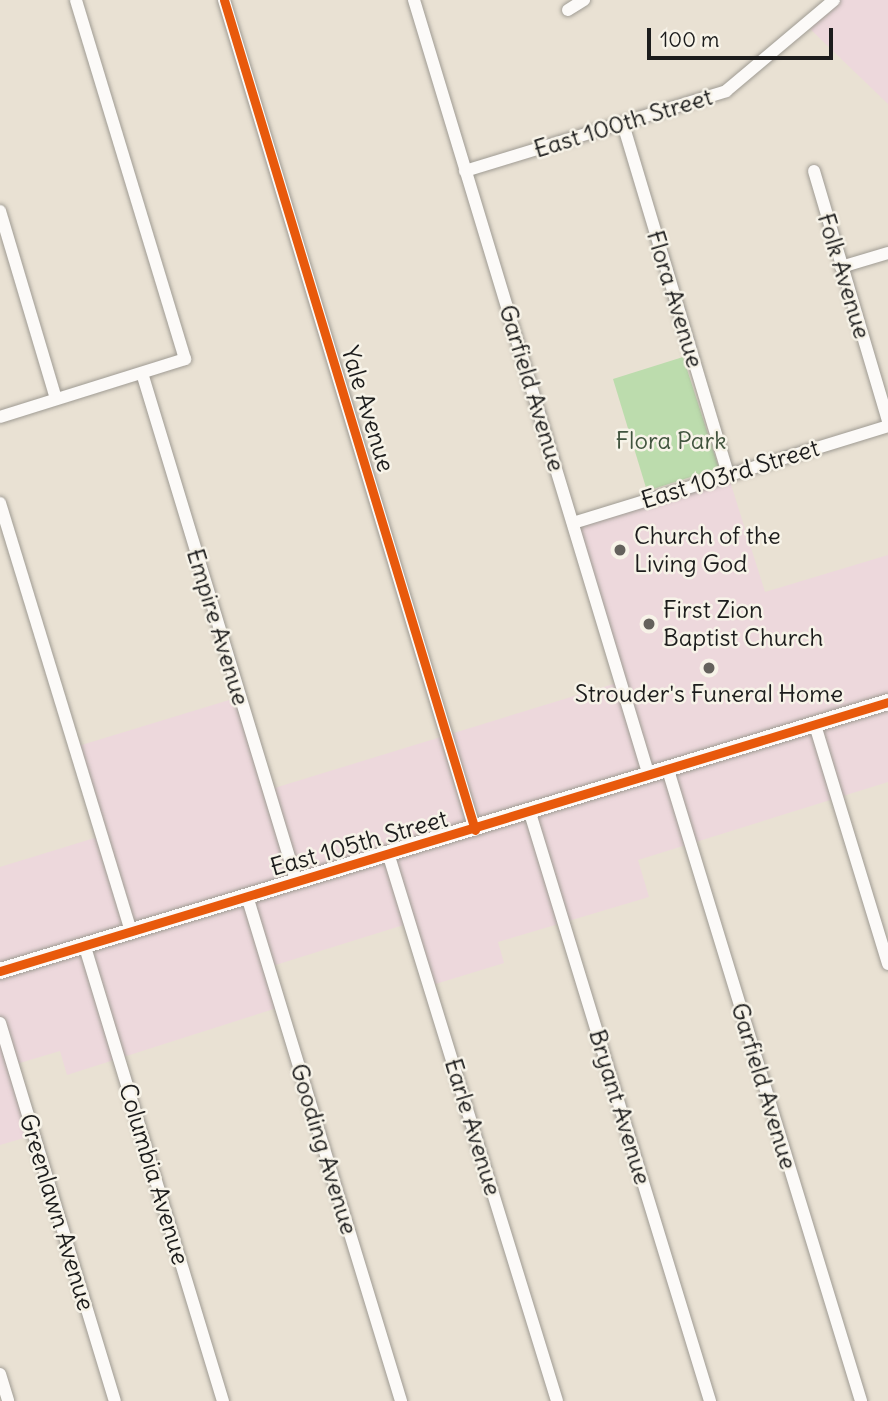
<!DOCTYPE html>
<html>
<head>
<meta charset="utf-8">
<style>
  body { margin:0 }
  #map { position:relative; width:888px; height:1401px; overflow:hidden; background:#e9e1d3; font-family:Delius,sans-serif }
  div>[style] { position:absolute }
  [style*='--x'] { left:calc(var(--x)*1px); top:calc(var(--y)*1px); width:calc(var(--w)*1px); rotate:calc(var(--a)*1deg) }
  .built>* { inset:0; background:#edd8dc }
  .green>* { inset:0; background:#bcdcad }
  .roads { filter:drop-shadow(0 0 2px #9f9b93) drop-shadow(0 0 2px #9f9b93) }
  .minor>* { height:12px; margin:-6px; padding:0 6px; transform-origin:6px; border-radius:6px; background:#fcfaf8 }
  .major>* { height:16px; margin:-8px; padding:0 8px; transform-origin:8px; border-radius:8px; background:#fcfaf8 }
  .cycleway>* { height:9px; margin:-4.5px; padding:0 4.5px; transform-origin:4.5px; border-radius:4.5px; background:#e8590c }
  .dots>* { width:19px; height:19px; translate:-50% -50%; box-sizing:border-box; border:4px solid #f7f3e8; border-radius:50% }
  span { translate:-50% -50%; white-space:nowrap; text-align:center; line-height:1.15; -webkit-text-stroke:5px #f7f3e8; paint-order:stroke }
  .street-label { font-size:24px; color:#1c1c1c }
  .park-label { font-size:24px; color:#41543e }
  .poi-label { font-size:24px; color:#1c1c1c }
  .left { translate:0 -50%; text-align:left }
  .scale { position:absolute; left:647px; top:28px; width:186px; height:32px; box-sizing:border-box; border:4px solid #1c1c1c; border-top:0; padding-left:9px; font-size:21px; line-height:24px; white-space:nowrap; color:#1c1c1c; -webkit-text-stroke:5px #f7f3e8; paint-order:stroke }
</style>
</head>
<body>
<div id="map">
  <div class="built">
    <div style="clip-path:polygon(825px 0,888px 0,888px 104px,805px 24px)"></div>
    <div style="clip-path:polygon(728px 475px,765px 592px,888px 555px,888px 782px,638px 860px,649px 897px,498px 942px,504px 963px,429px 986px,410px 923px,269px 967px,280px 1007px,67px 1075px,60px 1051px,13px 1065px,34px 1135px,0 1145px,0 867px,101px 836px,75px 747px,239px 697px,268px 790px,620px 682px,573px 523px)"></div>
  </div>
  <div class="green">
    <div style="clip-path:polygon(683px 357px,719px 468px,647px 491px,613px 379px)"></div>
  </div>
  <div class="roads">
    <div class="minor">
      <div style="--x:224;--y:0;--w:867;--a:73.17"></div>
      <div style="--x:414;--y:0;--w:811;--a:73.15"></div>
      <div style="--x:568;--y:10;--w:19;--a:-32"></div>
      <div style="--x:623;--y:124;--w:366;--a:73.3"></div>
      <div style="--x:465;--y:171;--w:273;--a:-17"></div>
      <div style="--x:726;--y:91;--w:141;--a:-40.1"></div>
      <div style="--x:814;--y:171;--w:261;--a:73.5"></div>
      <div style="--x:0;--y:211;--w:196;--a:73.4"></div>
      <div style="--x:841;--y:267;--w:49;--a:-16.6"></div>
      <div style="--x:142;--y:373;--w:530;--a:73.1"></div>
      <div style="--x:0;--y:417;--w:194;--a:-17.4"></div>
      <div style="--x:185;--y:359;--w:375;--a:-106.9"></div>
      <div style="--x:0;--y:503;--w:449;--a:73"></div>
      <div style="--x:573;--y:523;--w:330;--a:-17.1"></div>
      <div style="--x:815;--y:725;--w:250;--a:73"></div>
      <div style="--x:668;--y:770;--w:660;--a:72.99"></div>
      <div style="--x:530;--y:813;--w:615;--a:72.98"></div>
      <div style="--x:388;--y:853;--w:573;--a:72.86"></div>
      <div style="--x:247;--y:896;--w:528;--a:73.04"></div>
      <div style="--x:85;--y:947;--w:475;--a:73.1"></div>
      <div style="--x:0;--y:1023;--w:395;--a:73.1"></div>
      <div style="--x:0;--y:1374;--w:28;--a:73"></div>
    </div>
    <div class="major">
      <div style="--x:0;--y:971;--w:928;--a:-16.85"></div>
    </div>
  </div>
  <div class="cycleway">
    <div style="--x:224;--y:0;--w:867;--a:73.17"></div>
    <div style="--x:0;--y:971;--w:928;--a:-16.85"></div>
  </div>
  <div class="dots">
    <div style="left:620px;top:550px;background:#64615c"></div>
    <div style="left:649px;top:624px;background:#64615c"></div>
    <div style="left:709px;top:668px;background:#64615c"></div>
  </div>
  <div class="street-label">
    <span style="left:623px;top:123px;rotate:-17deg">East 100th Street</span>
    <span style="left:844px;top:276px;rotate:73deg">Folk Avenue</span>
    <span style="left:675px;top:299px;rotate:73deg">Flora Avenue</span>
    <span style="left:532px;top:388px;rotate:73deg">Garfield Avenue</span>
    <span style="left:368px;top:409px;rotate:73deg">Yale Avenue</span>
    <span style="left:730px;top:474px;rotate:-17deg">East 103rd Street</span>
    <span style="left:218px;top:627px;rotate:73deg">Empire Avenue</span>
    <span style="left:359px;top:843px;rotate:-16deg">East 105th Street</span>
    <span style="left:764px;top:1086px;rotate:73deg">Garfield Avenue</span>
    <span style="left:620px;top:1107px;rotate:73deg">Bryant Avenue</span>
    <span style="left:473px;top:1127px;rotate:73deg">Earle Avenue</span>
    <span style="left:324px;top:1149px;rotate:73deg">Gooding Avenue</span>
    <span style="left:154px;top:1174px;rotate:73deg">Columbia Avenue</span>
    <span style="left:57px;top:1212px;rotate:73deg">Greenlawn Avenue</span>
  </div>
  <div class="park-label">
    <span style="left:671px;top:441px">Flora Park</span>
  </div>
  <div class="poi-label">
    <span class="left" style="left:634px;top:550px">Church of the<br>Living God</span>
    <span class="left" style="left:663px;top:624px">First Zion<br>Baptist Church</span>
    <span style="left:709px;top:694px">Strouder's Funeral Home</span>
  </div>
  <div class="scale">100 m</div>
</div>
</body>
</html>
